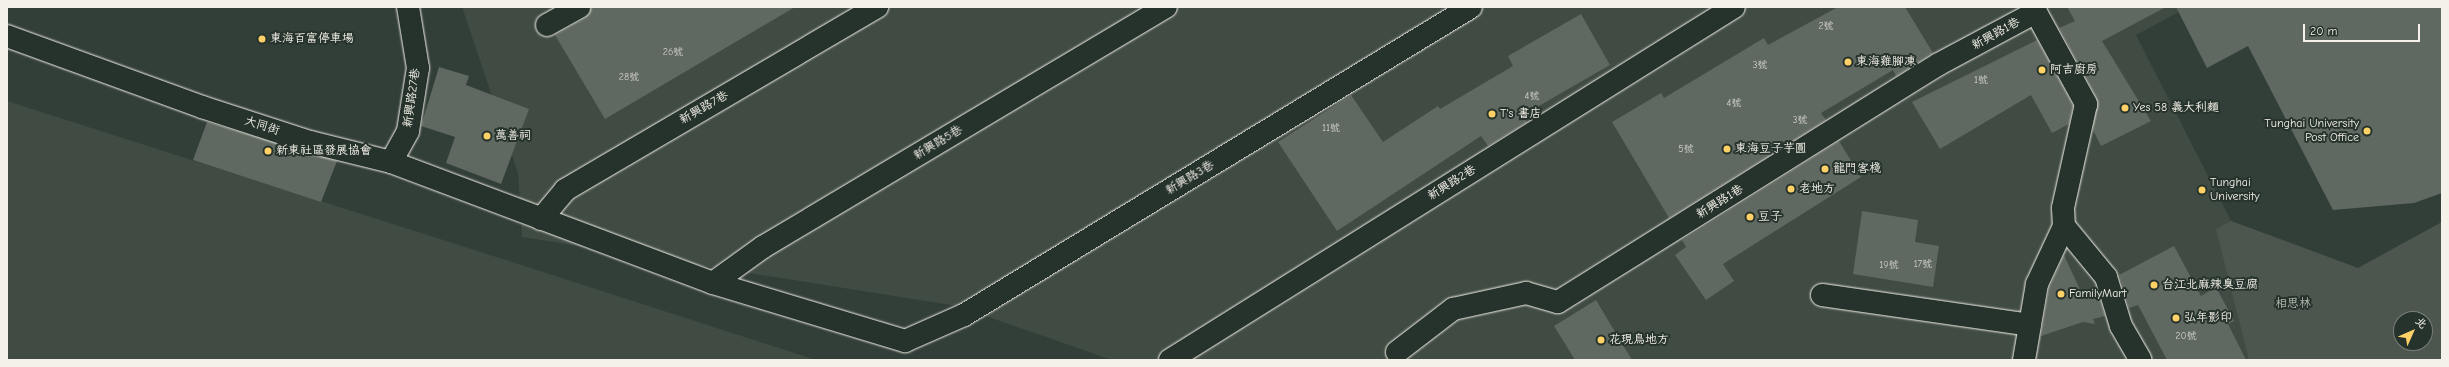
<!DOCTYPE html>
<html>
<head>
<meta charset="utf-8">
<style>
  body { margin:0 }
  #map { position:relative; width:2449px; height:367px; overflow:hidden; background:#323e38; font-family:"Comic Neue","LXGW WenKai TC",sans-serif }
  div>[style] { position:absolute }
  [style*='--x'] { left:calc(var(--x)*1px); top:calc(var(--y)*1px); width:calc(var(--w)*1px); rotate:calc(var(--a)*1deg) }
  .built>* { inset:0; background:#404b44 }
  .green>* { inset:0; background:#4c564f }
  .building>* { inset:0; background:#5f6861 }
  .roads { filter:drop-shadow(0 0 1px #f4f1e8) drop-shadow(0 0 1px #f4f1e8) }
  .minor>* { height:22px; margin:-11px; padding:0 11px; transform-origin:11px; border-radius:11px; background:#26332d }
  .dots>* { width:11px; height:11px; translate:-50% -50%; box-sizing:border-box; border:2px solid #26332d; border-radius:50% }
  span { translate:-50% -50%; white-space:nowrap; text-align:center; line-height:1.15; -webkit-text-stroke:4px #26332d; paint-order:stroke }
  .number-label { font-size:10px; color:#cfcfc6 }
  .number-label span { -webkit-text-stroke-width:0 }
  .street-label { font-size:12px; color:#f4f1e8 }
  .poi-label { font-size:12px; color:#f4f1e8 }
  .left { translate:0 -50%; text-align:left }
  .right { translate:-100% -50%; text-align:right }
  .park-label { font-size:12px; color:#b9bbb2 }
  .frame { position:absolute; inset:0; border:8px solid #f4f1e8; pointer-events:none }
  .north { position:absolute; left:2393px; top:311px; width:40px; height:40px; box-sizing:border-box; background:#26332d; border:1px solid #787f78; border-radius:50%; rotate:45deg; font-size:11px; font-weight:700; line-height:16px; text-align:center; color:#f4f1e8 }
  .north::after { content:''; display:block; margin:auto; width:14px; height:18px; background:#ffd166; clip-path:polygon(50% 0,100% 100%,50% 72%,0 100%) }
  .scale { position:absolute; left:2303px; top:24px; width:117px; height:18px; box-sizing:border-box; border:2px solid #f4f1e8; border-top:0; padding-left:5px; font-size:12px; line-height:14px; white-space:nowrap; color:#f4f1e8; -webkit-text-stroke:3px #26332d; paint-order:stroke }
</style>
</head>
<body>
<div id="map">
  <div class="built">
    <div style="clip-path:polygon(evenodd,462px 7px,2188px 7px,2136px 35px,2231px 221px,2358px 268px,2442px 222px,2442px 360px,1112px 360px,957px 306px,522px 237px,518px 173px,462px 7px,2401px 319px,2425px 319px,2425px 343px,2401px 343px,2401px 319px)"></div>
    <div style="clip-path:polygon(7px 101px,512px 262px,816px 360px,7px 360px)"></div>
  </div>
  <div class="green">
    <div style="clip-path:polygon(evenodd,2231px 221px,2358px 268px,2442px 222px,2442px 360px,2249px 360px,2216px 229px,2231px 221px,2401px 319px,2425px 319px,2425px 343px,2401px 343px,2401px 319px)"></div>
  </div>
  <div class="building">
    <div style="clip-path:polygon(591px 7px,795px 7px,605px 119px,555px 35px,585px 18px)"></div>
    <div style="clip-path:polygon(1838px 7px,1905px 7px,1933px 53px,1896px 76px,1893px 70px,1821px 113px,1826px 120px,1669px 218px,1612px 122px,1661px 93px,1664px 98px,1764px 38px,1768px 45px)"></div>
    <div style="clip-path:polygon(2067px 7px,2166px 7px,2102px 41px,2151px 121px,2101px 146px,2093px 130px,2097px 98px,2059px 28px,2075px 21px)"></div>
    <div style="clip-path:polygon(2176px 7px,2442px 7px,2442px 193px,2414px 203px,2333px 210px,2248px 46px,2207px 68px)"></div>
    <div style="clip-path:polygon(1581px 14px,1610px 65px,1523px 115px,1527px 122px,1488px 146px,1481px 136px,1337px 231px,1278px 142px,1351px 95px,1383px 142px,1438px 106px,1440px 109px,1513px 66px,1508px 56px)"></div>
    <div style="clip-path:polygon(2037px 40px,2073px 106px,2069px 124px,2052px 133px,2031px 95px,1940px 149px,1912px 102px)"></div>
    <div style="clip-path:polygon(439px 67px,469px 76px,466px 85px,529px 109px,501px 184px,446px 163px,455px 137px,421px 126px)"></div>
    <div style="clip-path:polygon(207px 122px,337px 161px,321px 202px,193px 160px)"></div>
    <div style="clip-path:polygon(1839px 141px,1861px 177px,1723px 264px,1734px 281px,1706px 300px,1675px 255px,1686px 247px,1682px 240px)"></div>
    <div style="clip-path:polygon(1862px 211px,1918px 220px,1915px 242px,1939px 246px,1933px 287px,1853px 274px)"></div>
    <div style="clip-path:polygon(2174px 246px,2201px 296px,2216px 287px,2234px 321px,2228px 324px,2246px 360px,2167px 360px,2138px 305px,2129px 308px,2119px 275px)"></div>
    <div style="clip-path:polygon(2064px 255px,2082px 294px,2096px 287px,2105px 316px,2093px 319px,2095px 324px,2083px 322px,2041px 336px,2049px 288px)"></div>
    <div style="clip-path:polygon(1596px 300px,1632px 360px,1575px 360px,1554px 326px)"></div>
  </div>
  <div class="roads">
    <div class="minor">
      <div style="--x:2033;--y:7;--w:111;--a:61.3"></div>
      <div style="--x:2086;--y:104;--w:107;--a:102.5"></div>
      <div style="--x:2063;--y:208;--w:18;--a:87"></div>
      <div style="--x:2064;--y:226;--w:66;--a:50.5"></div>
      <div style="--x:2106;--y:277;--w:51;--a:73"></div>
      <div style="--x:2121;--y:326;--w:39;--a:60"></div>
      <div style="--x:547;--y:25;--w:37;--a:-29"></div>
      <div style="--x:7;--y:36;--w:208;--a:20"></div>
      <div style="--x:202;--y:107;--w:114;--a:18"></div>
      <div style="--x:310;--y:142;--w:83;--a:13.9"></div>
      <div style="--x:391;--y:162;--w:344;--a:20.6"></div>
      <div style="--x:713;--y:283;--w:201;--a:16.8"></div>
      <div style="--x:905;--y:341;--w:64;--a:-23.8"></div>
      <div style="--x:964;--y:315;--w:593;--a:-31.28"></div>
      <div style="--x:391;--y:162;--w:35;--a:-61"></div>
      <div style="--x:408;--y:131;--w:64;--a:-81"></div>
      <div style="--x:418;--y:68;--w:62;--a:-99.3"></div>
      <div style="--x:541;--y:219;--w:38;--a:-50"></div>
      <div style="--x:565;--y:190;--w:362;--a:-30.4"></div>
      <div style="--x:713;--y:283;--w:62;--a:-35.8"></div>
      <div style="--x:763;--y:247;--w:469;--a:-30.8"></div>
      <div style="--x:1822;--y:295;--w:210;--a:8.2"></div>
      <div style="--x:1397;--y:352;--w:71;--a:-37.5"></div>
      <div style="--x:1453;--y:309;--w:75;--a:-12.4"></div>
      <div style="--x:1526;--y:293;--w:33;--a:16"></div>
      <div style="--x:1558;--y:302;--w:449;--a:-32"></div>
      <div style="--x:1939;--y:64;--w:110;--a:-28.2"></div>
      <div style="--x:1170;--y:360;--w:665;--a:-32.04"></div>
      <div style="--x:2024;--y:360;--w:77;--a:-80.3"></div>
      <div style="--x:2037;--y:284;--w:64;--a:-65"></div>
    </div>
  </div>
  <div class="dots">
    <div style="left:262px;top:39px;background:#ffd166"></div>
    <div style="left:1848px;top:62px;background:#ffd166"></div>
    <div style="left:2042px;top:70px;background:#ffd166"></div>
    <div style="left:2125px;top:108px;background:#ffd166"></div>
    <div style="left:1492px;top:114px;background:#ffd166"></div>
    <div style="left:2367px;top:131px;background:#ffd166"></div>
    <div style="left:487px;top:136px;background:#ffd166"></div>
    <div style="left:1727px;top:149px;background:#ffd166"></div>
    <div style="left:268px;top:151px;background:#ffd166"></div>
    <div style="left:1825px;top:169px;background:#ffd166"></div>
    <div style="left:1791px;top:189px;background:#ffd166"></div>
    <div style="left:2202px;top:190px;background:#ffd166"></div>
    <div style="left:1750px;top:217px;background:#ffd166"></div>
    <div style="left:2154px;top:285px;background:#ffd166"></div>
    <div style="left:2061px;top:294px;background:#ffd166"></div>
    <div style="left:2176px;top:318px;background:#ffd166"></div>
    <div style="left:1601px;top:340px;background:#ffd166"></div>
  </div>
  <div class="number-label">
    <span style="left:1826px;top:27px">2號</span>
    <span style="left:673px;top:53px">26號</span>
    <span style="left:1760px;top:66px">3號</span>
    <span style="left:629px;top:78px">28號</span>
    <span style="left:1981px;top:81px">1號</span>
    <span style="left:1532px;top:97px">4號</span>
    <span style="left:1734px;top:104px">4號</span>
    <span style="left:1800px;top:121px">3號</span>
    <span style="left:1331px;top:129px">11號</span>
    <span style="left:1686px;top:150px">5號</span>
    <span style="left:1923px;top:265px">17號</span>
    <span style="left:1889px;top:266px">19號</span>
    <span style="left:2186px;top:337px">20號</span>
  </div>
  <div class="street-label">
    <span style="left:1996px;top:34px;rotate:-29deg">新興路1巷</span>
    <span style="left:412px;top:98px;rotate:-82deg">新興路27巷</span>
    <span style="left:704px;top:108px;rotate:-30deg">新興路7巷</span>
    <span style="left:262px;top:126px;rotate:18deg">大同街</span>
    <span style="left:938px;top:143px;rotate:-31deg">新興路5巷</span>
    <span style="left:1190px;top:178px;rotate:-31deg">新興路3巷</span>
    <span style="left:1452px;top:183px;rotate:-32deg">新興路2巷</span>
    <span style="left:1720px;top:202px;rotate:-32deg">新興路1巷</span>
  </div>
  <div class="poi-label">
    <span class="left" style="left:270px;top:39px">東海百富停車場</span>
    <span class="left" style="left:1856px;top:62px">東海雞腳凍</span>
    <span class="left" style="left:2050px;top:70px">阿吉廚房</span>
    <span class="left" style="left:2133px;top:108px">Yes 58 義大利麵</span>
    <span class="left" style="left:1500px;top:114px">T's 書店</span>
    <span class="right" style="left:2359px;top:131px">Tunghai University<br>Post Office</span>
    <span class="left" style="left:495px;top:136px">萬善祠</span>
    <span class="left" style="left:1735px;top:149px">東海豆子芋圓</span>
    <span class="left" style="left:276px;top:151px">新東社區發展協會</span>
    <span class="left" style="left:1833px;top:169px">龍門客棧</span>
    <span class="left" style="left:2210px;top:190px">Tunghai<br>University</span>
    <span class="left" style="left:1799px;top:189px">老地方</span>
    <span class="left" style="left:1758px;top:217px">豆子</span>
    <span class="left" style="left:2162px;top:285px">台江北麻辣臭豆腐</span>
    <span class="left" style="left:2069px;top:294px">FamilyMart</span>
    <span class="left" style="left:2184px;top:318px">弘年影印</span>
    <span class="left" style="left:1609px;top:340px">花現鳥地方</span>
  </div>
  <div class="park-label">
    <span style="left:2293px;top:304px">相思林</span>
  </div>
  <div class="frame"></div>
  <div class="north">北</div>
  <div class="scale">20 m</div>
</div>
</body>
</html>
